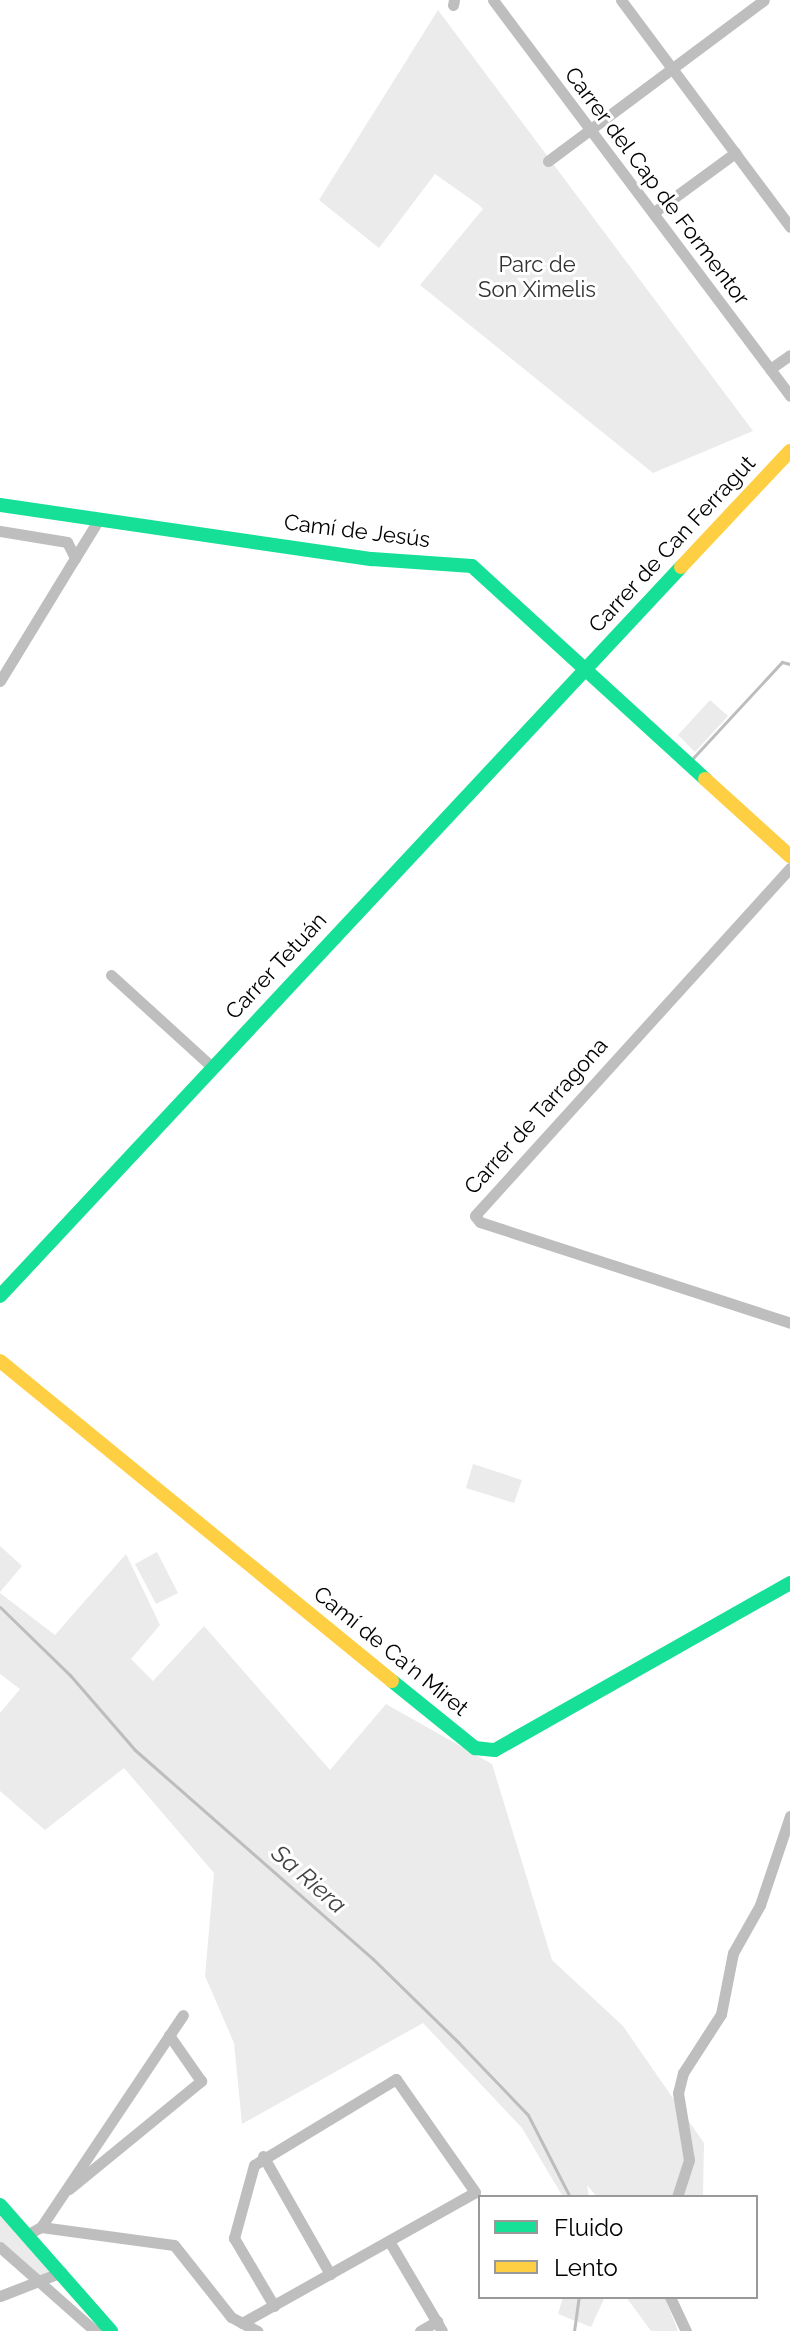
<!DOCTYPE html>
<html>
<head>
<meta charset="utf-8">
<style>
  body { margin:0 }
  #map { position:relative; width:790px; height:2331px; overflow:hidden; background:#fff; font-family:Raleway,sans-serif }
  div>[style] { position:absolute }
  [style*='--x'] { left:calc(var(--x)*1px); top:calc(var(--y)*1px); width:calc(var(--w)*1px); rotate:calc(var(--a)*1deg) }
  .green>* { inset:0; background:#ebebeb }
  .stream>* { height:3px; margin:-1.5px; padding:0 1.5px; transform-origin:1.5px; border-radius:1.5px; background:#bdbdbd }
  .street>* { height:11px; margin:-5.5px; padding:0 5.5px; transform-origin:5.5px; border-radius:5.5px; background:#bebebe }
  .fast>* { height:14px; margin:-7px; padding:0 7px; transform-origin:7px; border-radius:7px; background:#16e098 }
  .slow>* { height:14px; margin:-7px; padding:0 7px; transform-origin:7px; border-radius:7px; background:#ffcf43 }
  span { translate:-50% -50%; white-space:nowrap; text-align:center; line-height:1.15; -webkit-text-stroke:6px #fff; paint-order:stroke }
  .street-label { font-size:22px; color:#000 }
  .park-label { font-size:22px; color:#313131 }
  .water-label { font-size:24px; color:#424242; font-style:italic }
  .legend { position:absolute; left:478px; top:2195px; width:280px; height:104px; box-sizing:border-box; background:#fff; border:2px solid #999; margin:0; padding:10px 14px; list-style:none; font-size:24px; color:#000 }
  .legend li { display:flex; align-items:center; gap:16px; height:40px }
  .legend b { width:40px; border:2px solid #999 }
</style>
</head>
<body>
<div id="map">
  <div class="green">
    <div style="clip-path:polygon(438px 10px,753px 431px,653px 473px,420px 285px,483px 209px,479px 205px,435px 174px,379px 248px,319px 200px)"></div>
    <div style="clip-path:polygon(710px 700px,728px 716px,695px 752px,678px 735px)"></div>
    <div style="clip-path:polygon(473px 1464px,522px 1480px,514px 1503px,466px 1488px)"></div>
    <div style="clip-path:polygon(0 1546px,22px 1566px,0 1592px)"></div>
    <div style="clip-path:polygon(157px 1552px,178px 1593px,156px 1604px,135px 1564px)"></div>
    <div style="clip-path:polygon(126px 1554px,160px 1625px,131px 1659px,153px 1681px,204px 1626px,330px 1770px,386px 1704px,492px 1764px,552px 1960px,623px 2026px,704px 2143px,703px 2197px,597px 2197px,587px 2185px,589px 2197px,563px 2197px,522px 2128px,423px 2023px,242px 2124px,234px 2043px,205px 1976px,214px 1873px,124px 1768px,45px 1830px,0 1791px,0 1713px,20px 1689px,0 1674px,0 1593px,55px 1635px)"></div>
    <div style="clip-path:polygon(0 2214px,54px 2273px,40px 2278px,0 2244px)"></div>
    <div style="clip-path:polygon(563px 2297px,604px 2297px,604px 2299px,591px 2327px,558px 2314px)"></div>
    <div style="clip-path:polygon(626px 2297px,665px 2297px,678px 2331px,651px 2331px)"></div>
  </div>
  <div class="stream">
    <div style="--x:693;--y:758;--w:131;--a:-47.2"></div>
    <div style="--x:782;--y:662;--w:8;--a:14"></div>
    <div style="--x:0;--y:1607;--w:98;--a:44.2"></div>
    <div style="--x:70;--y:1675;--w:99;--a:49.1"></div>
    <div style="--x:135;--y:1750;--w:317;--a:41.3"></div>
    <div style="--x:373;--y:1959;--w:119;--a:44.3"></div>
    <div style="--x:458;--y:2042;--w:101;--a:46.2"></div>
    <div style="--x:528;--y:2115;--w:92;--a:62.9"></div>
    <div style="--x:574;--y:2331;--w:34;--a:-82"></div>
  </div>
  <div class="street">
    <div style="--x:493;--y:0;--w:495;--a:53.1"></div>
    <div style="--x:621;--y:0;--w:283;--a:53.3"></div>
    <div style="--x:453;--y:5;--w:5;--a:-79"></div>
    <div style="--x:548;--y:161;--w:269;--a:-36.7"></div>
    <div style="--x:653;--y:213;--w:102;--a:-36.2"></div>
    <div style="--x:770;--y:369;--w:24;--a:-35"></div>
    <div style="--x:0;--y:531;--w:68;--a:9.3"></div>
    <div style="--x:67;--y:542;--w:18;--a:63"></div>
    <div style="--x:75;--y:558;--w:144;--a:121.4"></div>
    <div style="--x:75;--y:558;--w:46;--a:-58.4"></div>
    <div style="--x:790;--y:868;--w:469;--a:132.2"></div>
    <div style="--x:475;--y:1216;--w:8;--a:50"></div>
    <div style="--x:480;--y:1222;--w:326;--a:18"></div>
    <div style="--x:111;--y:975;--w:137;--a:42.3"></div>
    <div style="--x:263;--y:2156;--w:136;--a:60.4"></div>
    <div style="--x:69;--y:2189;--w:171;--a:-39.3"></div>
    <div style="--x:201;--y:2081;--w:56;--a:-124.8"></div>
    <div style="--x:677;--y:2197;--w:39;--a:-72"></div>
    <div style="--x:689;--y:2160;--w:68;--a:-99.3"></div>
    <div style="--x:678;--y:2093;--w:21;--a:-76"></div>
    <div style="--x:683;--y:2073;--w:70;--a:-57.2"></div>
    <div style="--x:721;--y:2014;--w:62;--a:-78.9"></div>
    <div style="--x:733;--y:1953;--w:55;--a:-60.6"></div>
    <div style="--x:760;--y:1905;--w:94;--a:-71.4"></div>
    <div style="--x:41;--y:2227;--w:134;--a:7.7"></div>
    <div style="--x:174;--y:2245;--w:92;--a:51.6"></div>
    <div style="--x:231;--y:2317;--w:30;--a:28"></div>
    <div style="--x:30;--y:2233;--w:13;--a:-29"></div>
    <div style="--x:41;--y:2227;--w:255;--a:-56.2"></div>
    <div style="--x:389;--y:2241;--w:104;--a:59.5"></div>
    <div style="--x:0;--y:2247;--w:127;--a:41.5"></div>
    <div style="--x:0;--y:2296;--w:66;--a:-21.2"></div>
    <div style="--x:670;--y:2297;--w:38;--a:65"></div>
    <div style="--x:242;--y:2323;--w:267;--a:-29.3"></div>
    <div style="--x:475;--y:2192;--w:138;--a:-125"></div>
    <div style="--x:396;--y:2079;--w:166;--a:148.8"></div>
    <div style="--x:254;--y:2165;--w:76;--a:105.3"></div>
    <div style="--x:234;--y:2238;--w:79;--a:59.5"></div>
    <div style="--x:420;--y:2331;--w:20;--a:-30"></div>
  </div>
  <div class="fast">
    <div style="--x:0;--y:505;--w:376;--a:8.3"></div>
    <div style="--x:372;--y:559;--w:100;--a:4"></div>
    <div style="--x:472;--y:566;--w:316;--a:42.4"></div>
    <div style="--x:0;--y:1296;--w:998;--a:-46.95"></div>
    <div style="--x:392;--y:1681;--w:107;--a:38.9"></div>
    <div style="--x:475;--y:1748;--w:20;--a:6"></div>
    <div style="--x:495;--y:1750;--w:339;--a:-29.5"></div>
    <div style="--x:0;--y:2205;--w:168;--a:48.6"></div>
  </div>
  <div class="slow">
    <div style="--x:681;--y:567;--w:159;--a:-46.8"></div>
    <div style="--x:705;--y:779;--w:115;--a:42.2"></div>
    <div style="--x:0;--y:1361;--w:506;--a:39.23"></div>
  </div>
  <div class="street-label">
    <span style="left:657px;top:186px;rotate:53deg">Carrer del Cap de Formentor</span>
    <span style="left:357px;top:531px;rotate:7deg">Camí de Jesús</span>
    <span style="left:672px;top:544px;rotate:-47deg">Carrer de Can Ferragut</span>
    <span style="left:276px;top:966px;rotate:-47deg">Carrer Tetuán</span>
    <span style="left:536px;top:1116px;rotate:-48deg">Carrer de Tarragona</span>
    <span style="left:391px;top:1651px;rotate:39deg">Camí de Ca'n Miret</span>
  </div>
  <div class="park-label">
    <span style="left:537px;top:277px">Parc de<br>Son Ximelis</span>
  </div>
  <div class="water-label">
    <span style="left:309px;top:1879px;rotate:41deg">Sa Riera</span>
  </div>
  <ul class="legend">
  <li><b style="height:10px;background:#16e098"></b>Fluido</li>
  <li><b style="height:10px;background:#ffcf43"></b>Lento</li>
  </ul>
</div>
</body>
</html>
